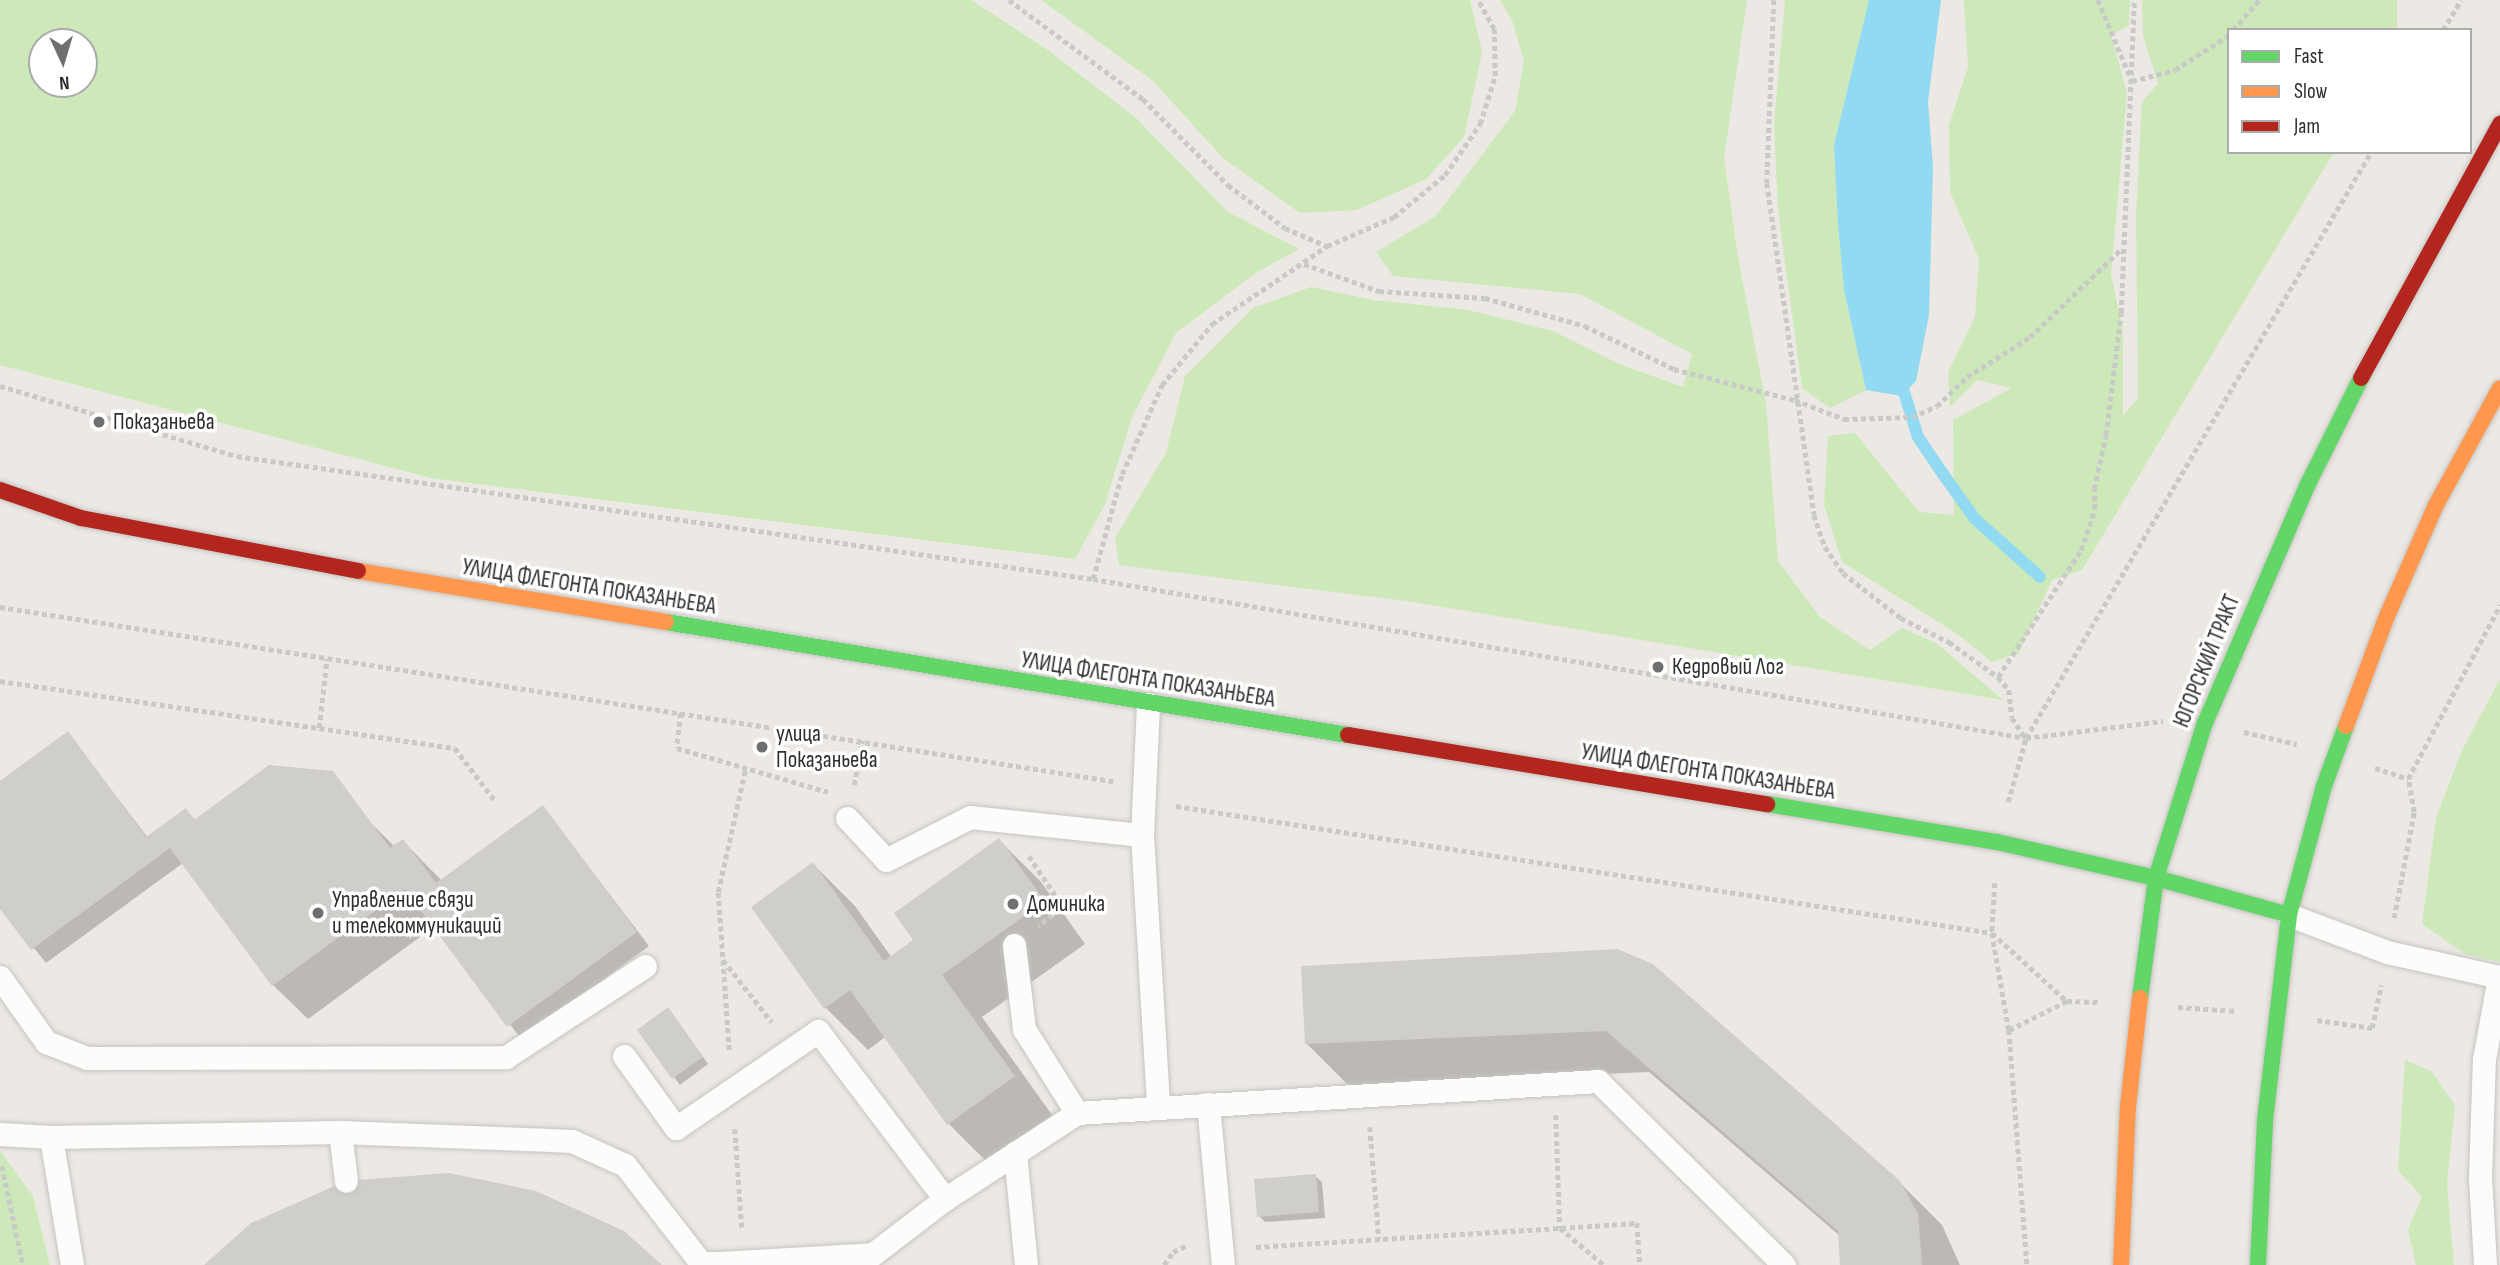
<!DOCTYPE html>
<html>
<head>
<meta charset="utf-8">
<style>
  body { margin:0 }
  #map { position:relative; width:2500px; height:1265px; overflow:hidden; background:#ece8e3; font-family:"Sofia Sans Condensed",sans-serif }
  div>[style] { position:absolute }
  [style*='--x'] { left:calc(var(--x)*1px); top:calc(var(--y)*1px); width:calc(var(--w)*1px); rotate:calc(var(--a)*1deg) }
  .green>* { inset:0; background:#cde9ba }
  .water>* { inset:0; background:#92d9f2 }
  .shadow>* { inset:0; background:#0003 }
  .stream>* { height:12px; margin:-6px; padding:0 6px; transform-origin:6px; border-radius:6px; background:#92d9f2 }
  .building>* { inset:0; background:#d0ceca }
  .path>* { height:4.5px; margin-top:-2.25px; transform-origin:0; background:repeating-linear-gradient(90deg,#c9c9c8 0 5px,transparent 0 8.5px) }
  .roads { filter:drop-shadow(0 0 2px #c5c4c4) drop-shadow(0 0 2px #c5c4c4) }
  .lane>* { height:23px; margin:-11.5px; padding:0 11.5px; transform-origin:11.5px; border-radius:11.5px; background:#fcfcfb }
  .fast>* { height:16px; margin:-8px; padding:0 8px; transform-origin:8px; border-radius:8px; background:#63d668 }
  .slow>* { height:16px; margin:-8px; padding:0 8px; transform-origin:8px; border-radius:8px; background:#ff974d }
  .jam>* { height:16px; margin:-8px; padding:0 8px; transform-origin:8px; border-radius:8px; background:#b3261e }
  .dots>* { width:19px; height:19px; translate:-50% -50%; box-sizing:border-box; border:4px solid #fff; border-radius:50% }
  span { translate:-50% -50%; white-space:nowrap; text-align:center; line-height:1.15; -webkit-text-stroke:7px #fff; paint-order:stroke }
  .poi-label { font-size:23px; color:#2e2e2e }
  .left { translate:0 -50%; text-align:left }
  .street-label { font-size:23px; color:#2e2e2e }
  .legend { position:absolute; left:2227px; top:28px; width:245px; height:126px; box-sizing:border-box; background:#fff; border:2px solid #ababab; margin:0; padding:9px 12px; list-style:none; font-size:21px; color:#2e2e2e }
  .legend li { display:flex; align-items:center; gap:14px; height:35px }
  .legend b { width:35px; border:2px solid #ababab }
  .north { position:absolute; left:28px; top:28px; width:70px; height:70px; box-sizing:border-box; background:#fff; border:2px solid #ababab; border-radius:50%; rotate:176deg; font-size:19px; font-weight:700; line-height:28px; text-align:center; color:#2e2e2e }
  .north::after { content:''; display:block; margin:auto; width:24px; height:32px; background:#706f6d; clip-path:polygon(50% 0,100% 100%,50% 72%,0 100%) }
</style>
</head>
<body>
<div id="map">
  <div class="green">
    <div style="clip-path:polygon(evenodd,0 0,971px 0,1045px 48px,1135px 117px,1228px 212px,1299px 249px,1254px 274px,1176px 333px,1132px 417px,1105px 504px,1075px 559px,431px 478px,0 365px,0 0,42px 42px,84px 42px,84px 84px,42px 84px,42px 42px)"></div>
    <div style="clip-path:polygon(1041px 0,1470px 0,1482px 52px,1464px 137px,1426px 179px,1357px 210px,1300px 213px,1223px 158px,1152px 80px)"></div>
    <div style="clip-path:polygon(1500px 0,1747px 0,1724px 158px,1738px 257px,1766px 404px,1778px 561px,1820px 617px,1870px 650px,1902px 628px,1936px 643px,2003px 700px,1407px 601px,1119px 565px,1115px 538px,1166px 453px,1185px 376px,1253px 308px,1311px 287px,1373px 300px,1468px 310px,1553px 331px,1619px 364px,1683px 387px,1692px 354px,1580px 294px,1393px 276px,1376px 252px,1436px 216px,1515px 111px,1524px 61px,1512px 20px)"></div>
    <div style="clip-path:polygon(1785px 0,1869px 0,1834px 145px,1844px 290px,1866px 390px,1830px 408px,1802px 388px,1778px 210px,1774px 124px)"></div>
    <div style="clip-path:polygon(1964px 0,2130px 0,2129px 25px,2111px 35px,2127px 93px,2111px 274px,2123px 332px,2123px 416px,2138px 398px,2136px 215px,2142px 102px,2158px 84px,2143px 35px,2142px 0,2397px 0,2397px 30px,2229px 30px,2229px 152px,2334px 152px,2082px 570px,2052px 580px,2019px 653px,1992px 662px,1956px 633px,1842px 562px,1824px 505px,1828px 436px,1855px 433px,1919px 512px,1954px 515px,1953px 420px,2012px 388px,1977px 380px,1950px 407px,1948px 372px,1975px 317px,1979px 259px,1950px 192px,1949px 125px,1968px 67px)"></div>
    <div style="clip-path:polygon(2500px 679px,2500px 962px,2465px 954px,2422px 924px,2436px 818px,2462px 750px)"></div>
    <div style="clip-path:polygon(2405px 1060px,2431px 1071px,2455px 1105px,2447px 1183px,2454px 1265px,2416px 1265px,2408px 1230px,2422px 1197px,2398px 1170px)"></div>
    <div style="clip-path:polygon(0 1151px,33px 1196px,50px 1265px,0 1265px)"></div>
  </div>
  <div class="water">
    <div style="clip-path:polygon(1869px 0,1941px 0,1928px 102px,1933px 167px,1929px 315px,1916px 381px,1902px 396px,1866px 390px,1844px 290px,1838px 223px,1834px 145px)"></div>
  </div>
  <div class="shadow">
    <div style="clip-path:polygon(68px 733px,148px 838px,186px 810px,196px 821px,372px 824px,395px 847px,403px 841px,442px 881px,543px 807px,649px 946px,522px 1040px,435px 926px,308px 1019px,273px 985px,183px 863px,46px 963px,0 906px,0 783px)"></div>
    <div style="clip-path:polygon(999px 840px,1041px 882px,1085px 944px,982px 1017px,1055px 1119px,990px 1165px,948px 1123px,885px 1037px,868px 1050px,826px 1008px,753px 908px,813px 864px,855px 906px,892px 958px,916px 941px)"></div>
    <div style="clip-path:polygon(1617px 951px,1899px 1182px,1942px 1225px,1960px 1265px,1842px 1265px,1840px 1236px,1649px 1072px,1349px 1086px,1307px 1044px)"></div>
    <div style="clip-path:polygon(674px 1016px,708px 1064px,680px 1085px,639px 1030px)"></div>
    <div style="clip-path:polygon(1315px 1176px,1322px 1182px,1325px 1218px,1265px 1222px,1259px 1216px)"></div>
  </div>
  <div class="stream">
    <div style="--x:1900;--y:379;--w:61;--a:72.8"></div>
    <div style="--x:1918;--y:437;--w:45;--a:56"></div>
    <div style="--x:1943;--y:474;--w:55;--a:54.6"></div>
    <div style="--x:1975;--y:519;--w:87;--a:41.7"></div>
  </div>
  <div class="building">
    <div style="clip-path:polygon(68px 731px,146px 837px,186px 808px,194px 820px,269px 765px,333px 771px,390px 848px,403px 839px,436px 883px,543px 805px,637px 932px,507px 1027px,405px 889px,272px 986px,170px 848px,31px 950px,0 909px,0 781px)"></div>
    <div style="clip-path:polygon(999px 838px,1045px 901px,942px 975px,1015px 1076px,947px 1125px,850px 990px,824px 1009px,751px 907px,813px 862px,884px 961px,913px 940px,894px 913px)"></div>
    <div style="clip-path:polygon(1617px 949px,1653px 964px,1900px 1181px,1918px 1214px,1922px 1265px,1840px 1265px,1838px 1231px,1606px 1031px,1305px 1044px,1301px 966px)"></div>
    <div style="clip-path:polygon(668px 1007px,703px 1057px,672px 1079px,637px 1030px)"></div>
    <div style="clip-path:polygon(449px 1173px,536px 1191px,624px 1231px,662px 1265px,204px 1265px,251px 1223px,346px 1181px)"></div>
    <div style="clip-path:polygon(1316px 1174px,1319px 1212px,1257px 1217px,1254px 1179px)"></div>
  </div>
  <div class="path">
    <div style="--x:1009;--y:0;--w:167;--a:36.5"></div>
    <div style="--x:1143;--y:99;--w:121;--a:45.3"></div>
    <div style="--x:1228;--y:185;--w:71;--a:37"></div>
    <div style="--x:1285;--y:228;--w:46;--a:23.2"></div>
    <div style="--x:1774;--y:0;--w:183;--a:92.2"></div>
    <div style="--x:1767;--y:183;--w:335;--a:81.9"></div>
    <div style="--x:1814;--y:515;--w:34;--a:71"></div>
    <div style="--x:1825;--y:547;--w:32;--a:55"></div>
    <div style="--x:1843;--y:573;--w:73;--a:37.8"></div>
    <div style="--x:1901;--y:618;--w:54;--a:26.6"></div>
    <div style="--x:1949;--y:642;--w:60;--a:35.5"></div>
    <div style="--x:1998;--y:677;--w:17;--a:50"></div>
    <div style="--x:2009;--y:690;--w:28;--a:84"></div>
    <div style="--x:2012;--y:718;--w:23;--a:56"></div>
    <div style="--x:2098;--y:0;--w:88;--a:67.2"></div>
    <div style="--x:2132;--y:81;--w:44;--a:-14.3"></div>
    <div style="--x:2175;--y:70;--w:64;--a:-32.9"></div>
    <div style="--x:2233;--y:30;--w:40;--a:-49"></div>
    <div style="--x:2443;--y:30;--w:35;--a:-59"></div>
    <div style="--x:1304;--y:264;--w:80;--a:19.8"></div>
    <div style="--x:1379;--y:291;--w:106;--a:3.8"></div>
    <div style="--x:1485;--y:298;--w:104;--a:15.6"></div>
    <div style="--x:1585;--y:326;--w:99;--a:25.8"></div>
    <div style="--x:1674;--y:369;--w:125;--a:14.4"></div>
    <div style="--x:1795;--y:400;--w:53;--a:21.2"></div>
    <div style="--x:1844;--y:419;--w:68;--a:-1.7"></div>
    <div style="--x:1912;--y:417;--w:27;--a:-24"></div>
    <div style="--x:1937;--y:406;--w:42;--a:-44"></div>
    <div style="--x:1967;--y:377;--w:75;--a:-32.4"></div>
    <div style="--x:2030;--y:337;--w:127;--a:-44"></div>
    <div style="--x:0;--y:386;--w:247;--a:16.5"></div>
    <div style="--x:237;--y:456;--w:865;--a:8.18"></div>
    <div style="--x:1093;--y:579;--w:946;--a:9.67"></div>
    <div style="--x:2026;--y:738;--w:138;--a:-7.1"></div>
    <div style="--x:1093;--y:579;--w:109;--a:-74.6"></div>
    <div style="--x:1122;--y:474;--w:98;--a:-65.8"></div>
    <div style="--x:1162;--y:385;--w:79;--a:-50.7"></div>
    <div style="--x:1212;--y:324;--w:139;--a:-34.1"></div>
    <div style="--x:1327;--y:246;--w:73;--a:-23.4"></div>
    <div style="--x:1394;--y:217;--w:66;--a:-39.5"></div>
    <div style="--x:1445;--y:175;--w:62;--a:-55.5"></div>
    <div style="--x:1480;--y:124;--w:50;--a:-72.6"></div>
    <div style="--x:1495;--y:76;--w:47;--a:-91.2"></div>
    <div style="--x:1494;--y:29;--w:33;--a:-119"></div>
    <div style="--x:0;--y:607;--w:1127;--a:8.89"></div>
    <div style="--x:1998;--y:677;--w:152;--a:-56.8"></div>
    <div style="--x:2081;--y:550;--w:43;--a:-71.1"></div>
    <div style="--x:2095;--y:509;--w:20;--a:-93"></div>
    <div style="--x:2094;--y:489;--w:55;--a:-77.5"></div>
    <div style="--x:2106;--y:435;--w:123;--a:-83"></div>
    <div style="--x:2121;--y:313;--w:313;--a:-87.6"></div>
    <div style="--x:0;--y:681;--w:460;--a:8.4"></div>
    <div style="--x:455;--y:748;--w:68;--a:52.8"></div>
    <div style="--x:681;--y:713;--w:35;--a:97"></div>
    <div style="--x:677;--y:748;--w:157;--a:16.2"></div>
    <div style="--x:319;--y:728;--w:70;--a:-83.5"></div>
    <div style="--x:2244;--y:732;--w:54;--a:12.8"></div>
    <div style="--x:2375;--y:768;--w:35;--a:18"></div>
    <div style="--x:854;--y:785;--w:45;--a:-79.7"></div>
    <div style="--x:2008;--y:802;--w:66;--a:-74.3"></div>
    <div style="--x:2026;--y:738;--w:680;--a:-59.51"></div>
    <div style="--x:1176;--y:806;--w:826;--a:8.85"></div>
    <div style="--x:1992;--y:933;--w:101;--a:42.2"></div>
    <div style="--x:1029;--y:856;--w:47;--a:56.3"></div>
    <div style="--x:1055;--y:895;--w:20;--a:96"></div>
    <div style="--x:1053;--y:915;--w:19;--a:141"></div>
    <div style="--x:1995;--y:883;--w:50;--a:93.4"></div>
    <div style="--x:1992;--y:933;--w:98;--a:80.1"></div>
    <div style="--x:2009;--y:1030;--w:236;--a:85.6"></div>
    <div style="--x:2394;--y:918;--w:108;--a:-79.3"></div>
    <div style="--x:2414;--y:812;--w:34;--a:-100"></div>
    <div style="--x:2408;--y:779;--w:197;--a:-62.1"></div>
    <div style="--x:723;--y:960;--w:79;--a:51.7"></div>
    <div style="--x:2178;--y:1007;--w:58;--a:3.9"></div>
    <div style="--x:2317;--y:1020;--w:56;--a:8.3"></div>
    <div style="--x:2372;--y:1028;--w:44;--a:-78.2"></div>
    <div style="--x:2009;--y:1030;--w:65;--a:-26.6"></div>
    <div style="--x:2067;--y:1001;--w:32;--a:2"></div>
    <div style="--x:729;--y:1050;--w:158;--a:-94"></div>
    <div style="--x:718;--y:892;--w:128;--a:-77.4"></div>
    <div style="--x:1556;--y:1115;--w:113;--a:88"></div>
    <div style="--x:1560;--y:1228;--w:57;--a:40.1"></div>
    <div style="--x:1370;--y:1127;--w:112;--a:85.4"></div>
    <div style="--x:735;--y:1129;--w:99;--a:86"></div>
    <div style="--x:2;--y:1166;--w:101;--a:78"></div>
    <div style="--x:1256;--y:1247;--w:382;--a:-3.6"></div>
    <div style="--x:1637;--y:1223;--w:42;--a:85.9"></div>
    <div style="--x:1164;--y:1265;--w:16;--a:-55"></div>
    <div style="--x:1173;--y:1252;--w:17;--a:-25"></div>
  </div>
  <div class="roads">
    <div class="lane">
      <div style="--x:1148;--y:704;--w:131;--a:92.6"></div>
      <div style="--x:1142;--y:835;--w:272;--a:86.6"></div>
      <div style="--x:847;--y:818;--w:57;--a:47.1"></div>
      <div style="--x:886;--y:860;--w:94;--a:-27.1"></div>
      <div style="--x:970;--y:817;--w:173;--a:6"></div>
      <div style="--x:2289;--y:915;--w:105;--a:20.7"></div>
      <div style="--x:2387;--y:952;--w:116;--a:12.5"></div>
      <div style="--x:1014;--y:945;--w:85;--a:83.2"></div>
      <div style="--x:1024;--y:1029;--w:99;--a:57.8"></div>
      <div style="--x:0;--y:977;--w:80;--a:54.7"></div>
      <div style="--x:46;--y:1042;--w:44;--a:21.3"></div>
      <div style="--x:87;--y:1058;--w:419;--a:-0.1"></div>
      <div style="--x:506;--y:1057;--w:166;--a:-33.2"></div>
      <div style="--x:624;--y:1056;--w:89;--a:54.2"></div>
      <div style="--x:676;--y:1128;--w:172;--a:-34.3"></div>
      <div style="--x:818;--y:1031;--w:211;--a:52.9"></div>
      <div style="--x:1208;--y:1104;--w:162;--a:84.7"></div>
      <div style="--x:340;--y:1132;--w:49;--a:83"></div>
      <div style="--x:0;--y:1134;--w:51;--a:3.4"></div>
      <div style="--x:51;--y:1137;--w:289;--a:-1"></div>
      <div style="--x:340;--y:1132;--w:232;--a:2.2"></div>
      <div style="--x:572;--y:1141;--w:58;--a:24.4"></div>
      <div style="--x:625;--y:1165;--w:124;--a:52.2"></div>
      <div style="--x:701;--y:1263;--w:18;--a:0"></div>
      <div style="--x:719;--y:1263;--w:154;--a:-3.3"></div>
      <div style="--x:873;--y:1254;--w:91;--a:-37.4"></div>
      <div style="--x:945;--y:1199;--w:158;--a:-33.1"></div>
      <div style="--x:1077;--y:1113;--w:522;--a:-3.51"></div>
      <div style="--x:1598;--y:1081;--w:262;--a:44.7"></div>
      <div style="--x:51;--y:1137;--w:130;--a:80.7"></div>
      <div style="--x:1015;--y:1153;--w:113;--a:84.4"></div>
      <div style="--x:2485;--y:1265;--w:88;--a:-93.3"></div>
      <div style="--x:2480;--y:1177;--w:118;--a:-88.1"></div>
      <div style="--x:2484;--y:1059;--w:83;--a:-79.6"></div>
    </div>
    <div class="fast">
      <div style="--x:666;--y:622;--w:691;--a:9.41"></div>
      <div style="--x:1767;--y:804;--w:233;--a:9.4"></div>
      <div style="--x:1997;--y:842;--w:163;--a:12.8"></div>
      <div style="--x:2156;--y:878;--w:138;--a:15.5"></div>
      <div style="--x:2140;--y:998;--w:121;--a:-82.4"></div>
      <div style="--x:2156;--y:878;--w:163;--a:-72.5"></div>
      <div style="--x:2205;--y:723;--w:258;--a:-66.7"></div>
      <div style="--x:2307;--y:486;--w:121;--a:-63.4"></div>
      <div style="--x:2258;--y:1265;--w:145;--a:-87.2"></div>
      <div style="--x:2265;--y:1120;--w:206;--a:-83.3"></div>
      <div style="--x:2289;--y:915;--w:134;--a:-74.8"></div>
      <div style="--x:2324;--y:786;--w:64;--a:-69.9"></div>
    </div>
    <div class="slow">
      <div style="--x:358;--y:571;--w:312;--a:9.4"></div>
      <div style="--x:2346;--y:726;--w:117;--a:-69.6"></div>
      <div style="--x:2387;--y:616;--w:121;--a:-66.2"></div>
      <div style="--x:2436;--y:505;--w:133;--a:-61.3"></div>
      <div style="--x:2121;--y:1265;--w:159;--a:-87.5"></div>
      <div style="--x:2128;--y:1106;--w:109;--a:-83.7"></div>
    </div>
    <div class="jam">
      <div style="--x:2361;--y:378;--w:290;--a:-61.3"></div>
      <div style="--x:0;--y:490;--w:86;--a:19.1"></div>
      <div style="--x:81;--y:518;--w:282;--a:10.8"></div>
      <div style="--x:1348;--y:735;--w:425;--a:9.4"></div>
    </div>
  </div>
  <div class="dots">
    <div style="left:99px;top:422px;background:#706f6d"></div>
    <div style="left:1658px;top:667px;background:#706f6d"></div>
    <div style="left:762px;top:747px;background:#706f6d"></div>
    <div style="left:1013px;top:904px;background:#706f6d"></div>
    <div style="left:318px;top:913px;background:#706f6d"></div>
  </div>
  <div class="poi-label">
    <span class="left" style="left:113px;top:422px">Показаньева</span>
    <span class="left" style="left:1672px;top:667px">Кедровый Лог</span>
    <span class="left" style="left:776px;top:747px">улица<br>Показаньева</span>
    <span class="left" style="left:332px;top:913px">Управление связи<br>и телекоммуникаций</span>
    <span class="left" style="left:1027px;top:904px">Доминика</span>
  </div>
  <div class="street-label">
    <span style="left:589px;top:587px;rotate:9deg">УЛИЦА ФЛЕГОНТА ПОКАЗАНЬЕВА</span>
    <span style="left:2207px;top:661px;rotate:-68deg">ЮГОРСКИЙ ТРАКТ</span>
    <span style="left:1148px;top:680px;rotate:9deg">УЛИЦА ФЛЕГОНТА ПОКАЗАНЬЕВА</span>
    <span style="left:1708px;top:772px;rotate:9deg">УЛИЦА ФЛЕГОНТА ПОКАЗАНЬЕВА</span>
  </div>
  <ul class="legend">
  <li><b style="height:9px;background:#63d668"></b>Fast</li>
  <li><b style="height:9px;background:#ff974d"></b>Slow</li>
  <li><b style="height:9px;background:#b3261e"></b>Jam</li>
  </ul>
  <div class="north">N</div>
</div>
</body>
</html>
